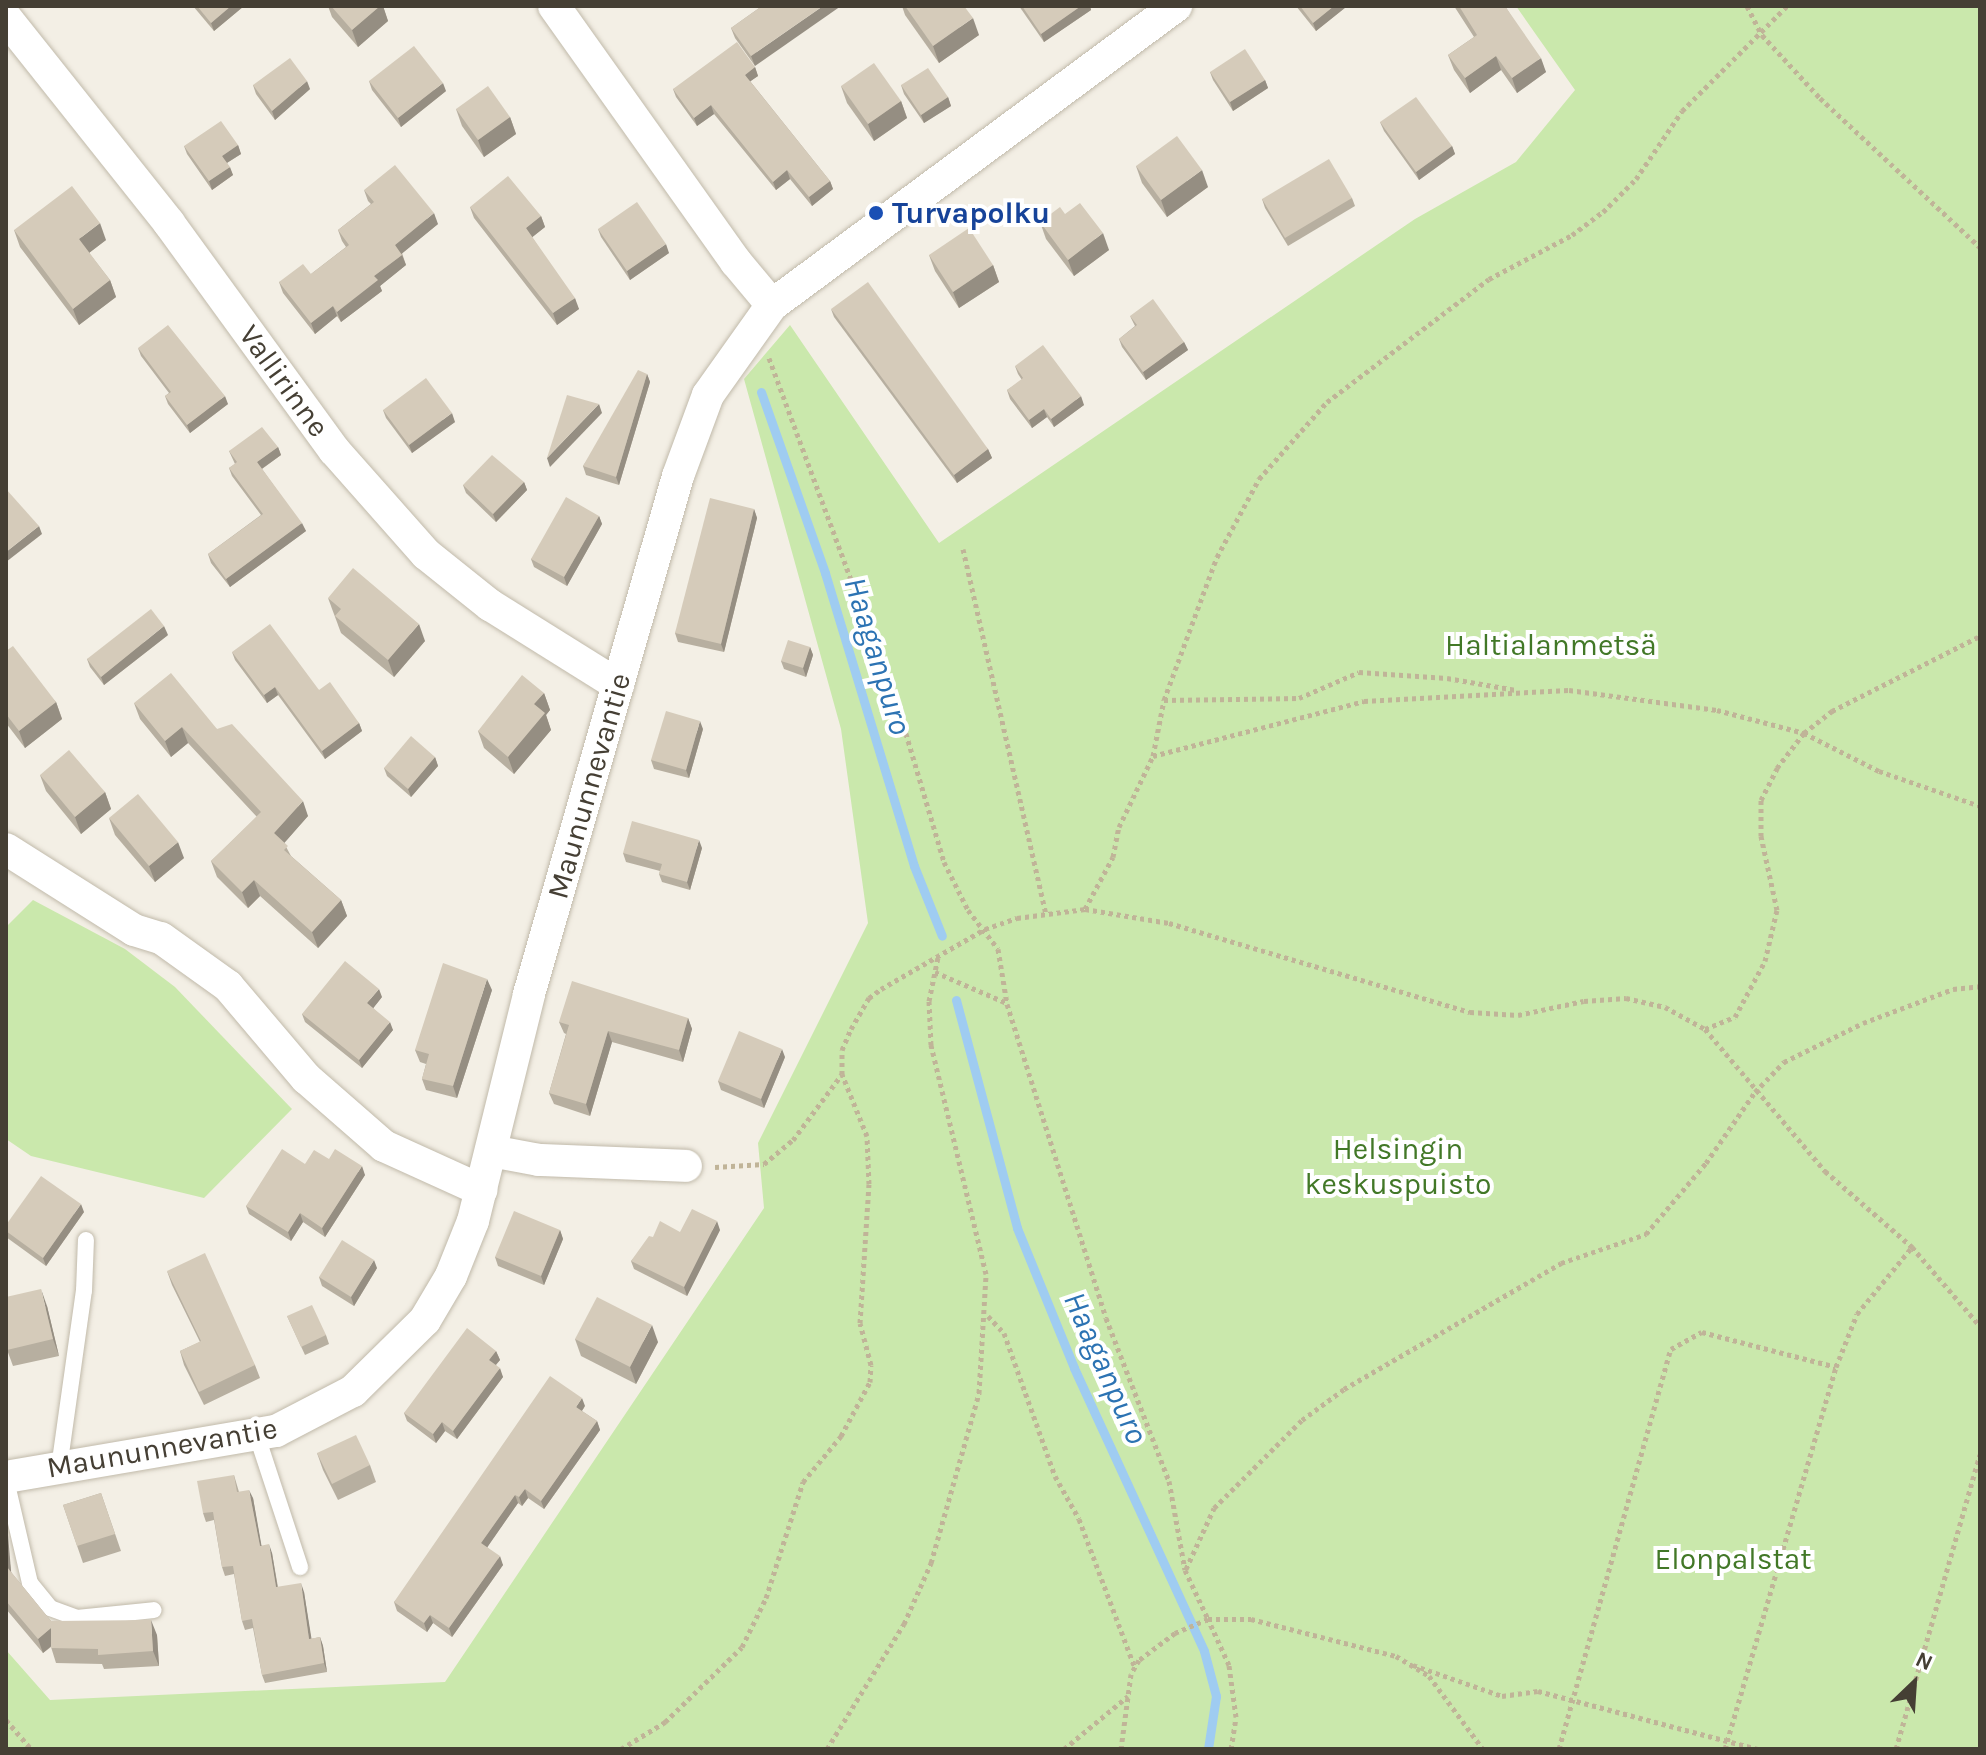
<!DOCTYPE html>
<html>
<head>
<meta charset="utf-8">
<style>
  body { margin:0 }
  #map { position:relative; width:1986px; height:1755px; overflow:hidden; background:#f3efe5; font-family:Karla,sans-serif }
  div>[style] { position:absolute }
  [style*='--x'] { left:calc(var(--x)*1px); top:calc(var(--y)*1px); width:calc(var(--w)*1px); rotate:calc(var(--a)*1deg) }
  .green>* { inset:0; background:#cae8ac }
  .stream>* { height:9px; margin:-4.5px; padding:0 4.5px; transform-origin:4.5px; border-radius:4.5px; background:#9fccf1 }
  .path>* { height:5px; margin-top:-2.5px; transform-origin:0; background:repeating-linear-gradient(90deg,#c0b498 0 4px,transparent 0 8px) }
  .roads { filter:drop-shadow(0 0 2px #c1baaa) drop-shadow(0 0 2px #c1baaa) }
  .lane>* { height:16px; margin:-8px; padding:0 8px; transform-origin:8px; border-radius:8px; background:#fff }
  .street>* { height:32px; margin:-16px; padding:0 16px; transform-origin:16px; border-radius:16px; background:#fff }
  .wall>* { inset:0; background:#b7afa0 }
  .shaded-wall>* { inset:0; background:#958e82 }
  .building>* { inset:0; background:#d5cbba }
  .dots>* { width:22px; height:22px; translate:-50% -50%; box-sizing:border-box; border:4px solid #fff; border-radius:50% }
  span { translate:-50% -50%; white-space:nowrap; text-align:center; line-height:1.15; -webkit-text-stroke:8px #fff; paint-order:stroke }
  .transit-label { font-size:30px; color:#164399; font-weight:700 }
  .left { translate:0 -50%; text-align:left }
  .street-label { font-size:30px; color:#453f34 }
  .park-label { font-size:30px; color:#427827 }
  .water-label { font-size:32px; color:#2c73b3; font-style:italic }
  .frame { position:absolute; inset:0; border:8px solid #453f34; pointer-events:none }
  .north { position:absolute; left:1874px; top:1643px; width:80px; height:80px; -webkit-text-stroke:6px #fff; paint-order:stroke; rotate:25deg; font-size:22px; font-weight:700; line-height:32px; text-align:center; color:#453f34 }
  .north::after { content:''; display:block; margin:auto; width:28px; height:36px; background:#453f34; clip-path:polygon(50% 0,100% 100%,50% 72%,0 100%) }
</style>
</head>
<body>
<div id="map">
  <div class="green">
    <div style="clip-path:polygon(1516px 6px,1980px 6px,1980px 1749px,6px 1749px,6px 1650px,50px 1700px,445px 1682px,764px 1208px,758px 1143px,868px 923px,841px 729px,744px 379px,790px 325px,939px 543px,1415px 219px,1516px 162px,1575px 90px)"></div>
    <div style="clip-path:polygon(33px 900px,125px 949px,175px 987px,292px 1109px,204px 1198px,31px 1156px,6px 1139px,6px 927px)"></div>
  </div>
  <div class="stream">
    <div style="--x:761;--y:392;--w:192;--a:70.5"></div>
    <div style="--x:825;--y:573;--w:306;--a:73.1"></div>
    <div style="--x:914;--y:866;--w:75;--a:68.2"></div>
    <div style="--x:956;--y:1000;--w:236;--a:75"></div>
    <div style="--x:1017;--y:1228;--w:151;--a:67.8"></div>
    <div style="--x:1074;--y:1368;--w:311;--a:65.3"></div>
    <div style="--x:1204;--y:1651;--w:47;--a:75.1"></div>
    <div style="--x:1216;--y:1696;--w:54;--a:98.6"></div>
  </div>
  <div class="path">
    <div style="--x:1747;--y:6;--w:33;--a:63"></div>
    <div style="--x:1762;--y:35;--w:86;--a:47.4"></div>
    <div style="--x:1820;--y:98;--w:219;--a:43"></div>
    <div style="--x:769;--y:358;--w:375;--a:69.7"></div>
    <div style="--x:899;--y:710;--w:159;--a:73.5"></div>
    <div style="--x:944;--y:862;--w:54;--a:63.4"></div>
    <div style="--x:968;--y:910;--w:49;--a:52.4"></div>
    <div style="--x:998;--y:949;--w:56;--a:80.7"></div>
    <div style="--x:1007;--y:1004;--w:329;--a:72.5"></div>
    <div style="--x:1106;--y:1318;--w:175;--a:68.9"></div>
    <div style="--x:1169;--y:1481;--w:90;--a:79.8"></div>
    <div style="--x:1185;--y:1570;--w:54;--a:64.9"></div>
    <div style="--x:1208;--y:1619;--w:36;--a:157"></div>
    <div style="--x:1175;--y:1633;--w:45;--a:143.1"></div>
    <div style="--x:1139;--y:1660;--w:16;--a:120"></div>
    <div style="--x:1131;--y:1674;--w:76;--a:97.6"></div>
    <div style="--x:963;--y:549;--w:374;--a:77.2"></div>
    <div style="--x:1164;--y:700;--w:135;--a:-0.8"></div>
    <div style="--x:1299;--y:698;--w:65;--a:-23.4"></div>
    <div style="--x:1359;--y:672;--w:88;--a:3.9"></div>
    <div style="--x:1447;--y:678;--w:70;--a:9.9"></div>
    <div style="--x:1153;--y:756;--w:218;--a:-14.6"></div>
    <div style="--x:1364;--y:701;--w:205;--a:-3.1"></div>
    <div style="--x:1569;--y:690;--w:149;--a:7.7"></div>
    <div style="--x:1717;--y:710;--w:90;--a:14.8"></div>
    <div style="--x:1804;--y:733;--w:84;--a:26.9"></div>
    <div style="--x:1879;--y:771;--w:107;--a:19.1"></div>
    <div style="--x:1085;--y:909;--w:59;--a:-61.7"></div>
    <div style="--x:1113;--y:857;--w:31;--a:-79"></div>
    <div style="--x:1119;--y:827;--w:79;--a:-64.4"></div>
    <div style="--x:1153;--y:756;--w:57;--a:-78.9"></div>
    <div style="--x:1164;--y:700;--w:153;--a:-69.7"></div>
    <div style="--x:1217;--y:557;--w:89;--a:-61.7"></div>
    <div style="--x:1259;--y:479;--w:103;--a:-48.6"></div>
    <div style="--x:1327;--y:402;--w:203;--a:-37.2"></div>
    <div style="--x:1489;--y:279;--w:94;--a:-27.9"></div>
    <div style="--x:1572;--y:235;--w:39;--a:-37"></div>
    <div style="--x:1603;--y:212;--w:47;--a:-45"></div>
    <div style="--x:1636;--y:179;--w:82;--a:-55.9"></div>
    <div style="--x:1682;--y:111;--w:148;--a:-45"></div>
    <div style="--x:935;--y:972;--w:78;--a:23.3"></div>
    <div style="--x:1705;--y:1029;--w:32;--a:-22"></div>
    <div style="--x:1735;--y:1017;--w:64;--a:-61.8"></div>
    <div style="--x:1765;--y:961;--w:52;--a:-76.8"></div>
    <div style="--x:1777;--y:910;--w:76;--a:-102.2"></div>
    <div style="--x:1761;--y:836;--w:36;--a:-90"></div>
    <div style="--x:1761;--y:800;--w:36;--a:-63"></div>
    <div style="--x:1777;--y:768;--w:44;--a:-52.4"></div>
    <div style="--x:1804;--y:733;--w:36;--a:-38"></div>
    <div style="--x:1832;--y:711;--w:166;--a:-26.9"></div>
    <div style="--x:715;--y:1167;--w:49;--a:-3.5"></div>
    <div style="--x:764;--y:1164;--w:38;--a:-40"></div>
    <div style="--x:793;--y:1140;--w:82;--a:-53.4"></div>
    <div style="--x:988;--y:1316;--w:23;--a:47"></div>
    <div style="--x:1004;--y:1333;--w:152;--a:70.4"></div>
    <div style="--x:1055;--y:1476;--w:49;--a:60.8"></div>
    <div style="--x:1079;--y:1519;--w:159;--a:69.4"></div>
    <div style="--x:1186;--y:1569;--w:67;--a:-65.3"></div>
    <div style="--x:1214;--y:1508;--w:124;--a:-45"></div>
    <div style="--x:1302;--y:1420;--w:52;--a:-36.4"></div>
    <div style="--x:1344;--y:1389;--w:251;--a:-30.1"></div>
    <div style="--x:1561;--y:1263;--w:90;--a:-18.8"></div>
    <div style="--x:1646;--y:1234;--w:93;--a:-49.8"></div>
    <div style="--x:1706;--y:1163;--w:86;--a:-55.4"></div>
    <div style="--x:1755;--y:1092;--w:42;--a:-46"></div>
    <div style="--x:1784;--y:1062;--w:88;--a:-26.3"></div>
    <div style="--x:1863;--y:1023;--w:96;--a:-20.7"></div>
    <div style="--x:1953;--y:989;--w:27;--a:-6"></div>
    <div style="--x:1413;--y:1665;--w:94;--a:19.2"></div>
    <div style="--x:1502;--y:1696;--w:36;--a:-8"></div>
    <div style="--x:1538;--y:1691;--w:228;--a:14.8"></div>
    <div style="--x:6;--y:1720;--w:38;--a:49"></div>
    <div style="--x:621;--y:1749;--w:52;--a:-31.5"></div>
    <div style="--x:665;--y:1722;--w:107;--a:-44.2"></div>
    <div style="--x:742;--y:1647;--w:55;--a:-63.9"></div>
    <div style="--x:766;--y:1598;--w:122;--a:-72.3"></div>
    <div style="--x:803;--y:1482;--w:60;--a:-50.4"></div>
    <div style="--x:841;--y:1436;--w:61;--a:-61.8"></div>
    <div style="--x:870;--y:1382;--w:17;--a:-87"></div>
    <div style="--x:871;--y:1365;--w:43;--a:-104.7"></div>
    <div style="--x:860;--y:1323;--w:139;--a:-86.3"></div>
    <div style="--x:869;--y:1184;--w:48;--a:-92.4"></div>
    <div style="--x:867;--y:1136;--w:67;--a:-112"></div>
    <div style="--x:842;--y:1074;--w:24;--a:-90"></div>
    <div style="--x:842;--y:1050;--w:23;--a:-67"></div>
    <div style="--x:851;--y:1029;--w:36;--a:-60"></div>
    <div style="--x:869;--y:998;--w:15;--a:-37"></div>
    <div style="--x:881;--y:989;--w:120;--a:-30"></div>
    <div style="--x:985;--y:929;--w:34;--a:-19"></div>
    <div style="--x:1017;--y:918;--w:69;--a:-7.5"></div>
    <div style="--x:1085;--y:909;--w:85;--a:9.5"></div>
    <div style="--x:1169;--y:923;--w:314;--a:16.5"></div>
    <div style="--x:1470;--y:1012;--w:48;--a:3.6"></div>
    <div style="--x:1518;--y:1015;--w:67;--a:-12"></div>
    <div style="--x:1584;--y:1001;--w:42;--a:-4.1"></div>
    <div style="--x:1626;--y:998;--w:40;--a:13"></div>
    <div style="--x:1665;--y:1007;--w:46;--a:28.8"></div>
    <div style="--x:1705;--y:1029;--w:186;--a:49.8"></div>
    <div style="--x:1825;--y:1171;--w:116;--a:41.1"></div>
    <div style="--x:1912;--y:1247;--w:104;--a:49.3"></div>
    <div style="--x:827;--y:1749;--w:147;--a:-58.4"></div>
    <div style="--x:904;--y:1624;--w:67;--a:-66.1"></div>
    <div style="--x:931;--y:1563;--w:177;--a:-74.2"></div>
    <div style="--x:979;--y:1393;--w:119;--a:-86.6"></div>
    <div style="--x:986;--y:1274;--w:236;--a:-103.5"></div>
    <div style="--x:931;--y:1045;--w:44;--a:-92.6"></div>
    <div style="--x:929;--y:1001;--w:45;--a:-78.4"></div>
    <div style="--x:1064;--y:1749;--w:83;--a:-39.6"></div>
    <div style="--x:1231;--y:1749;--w:32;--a:-81"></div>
    <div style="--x:1236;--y:1717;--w:52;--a:-97.7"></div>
    <div style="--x:1229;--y:1665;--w:51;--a:-114.5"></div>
    <div style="--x:1208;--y:1619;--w:43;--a:0"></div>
    <div style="--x:1251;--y:1619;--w:150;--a:14.3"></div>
    <div style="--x:1396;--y:1656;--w:39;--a:31"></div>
    <div style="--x:1429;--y:1676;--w:91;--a:53.5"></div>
    <div style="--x:1559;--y:1749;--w:415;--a:-74.4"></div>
    <div style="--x:1671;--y:1349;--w:35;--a:-29"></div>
    <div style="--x:1702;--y:1332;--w:138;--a:14.6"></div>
    <div style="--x:1725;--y:1749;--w:398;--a:-73.8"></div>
    <div style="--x:1836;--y:1367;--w:57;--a:-68.4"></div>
    <div style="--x:1857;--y:1314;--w:87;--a:-50.6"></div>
    <div style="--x:1896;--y:1749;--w:306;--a:-74.1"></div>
  </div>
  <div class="roads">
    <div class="lane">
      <div style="--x:257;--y:1436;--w:138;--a:71.8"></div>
      <div style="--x:59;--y:1468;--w:179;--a:-82"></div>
      <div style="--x:84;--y:1291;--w:51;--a:-87.8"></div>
      <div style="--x:6;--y:1480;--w:106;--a:76.9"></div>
      <div style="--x:30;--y:1583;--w:32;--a:51"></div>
      <div style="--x:50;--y:1608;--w:29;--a:20"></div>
      <div style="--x:77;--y:1618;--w:77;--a:-5.9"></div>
    </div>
    <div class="street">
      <div style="--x:554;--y:6;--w:314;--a:54.6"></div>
      <div style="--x:736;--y:262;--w:56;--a:50.1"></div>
      <div style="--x:6;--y:18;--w:262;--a:51.5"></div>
      <div style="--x:169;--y:223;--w:281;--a:54"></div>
      <div style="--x:334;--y:450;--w:139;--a:48.5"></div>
      <div style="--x:426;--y:554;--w:82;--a:38.6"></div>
      <div style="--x:490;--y:605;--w:151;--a:32"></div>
      <div style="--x:6;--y:849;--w:151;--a:32.3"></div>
      <div style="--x:134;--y:930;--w:28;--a:17"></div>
      <div style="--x:161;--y:938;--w:82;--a:35.6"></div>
      <div style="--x:228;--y:986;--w:121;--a:49.7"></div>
      <div style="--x:306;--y:1078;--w:103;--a:41.1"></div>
      <div style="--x:384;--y:1146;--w:107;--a:24.4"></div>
      <div style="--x:491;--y:1151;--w:49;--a:10.6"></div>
      <div style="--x:539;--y:1160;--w:147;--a:2.3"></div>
      <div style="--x:6;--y:1477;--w:274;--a:-9.7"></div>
      <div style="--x:276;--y:1431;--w:87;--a:-27.5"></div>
      <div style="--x:353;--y:1391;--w:101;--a:-44.6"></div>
      <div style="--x:425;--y:1320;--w:51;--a:-59.4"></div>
      <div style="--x:451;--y:1276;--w:59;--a:-68.2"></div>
      <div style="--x:473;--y:1221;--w:234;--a:-76.1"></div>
      <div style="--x:529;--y:994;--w:539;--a:-73.95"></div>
      <div style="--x:678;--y:476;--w:86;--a:-69.7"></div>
      <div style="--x:708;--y:395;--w:110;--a:-54.6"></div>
      <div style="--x:772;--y:305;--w:503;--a:-36.51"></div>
    </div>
  </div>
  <div class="wall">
    <div style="clip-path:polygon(193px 6px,244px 6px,214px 31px)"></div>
    <div style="clip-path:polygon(328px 6px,383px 6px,388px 21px,358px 47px,332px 17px)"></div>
    <div style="clip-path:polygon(762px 6px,755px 66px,735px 38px,731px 28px)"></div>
    <div style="clip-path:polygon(902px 6px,905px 6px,979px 35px,939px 63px,905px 15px)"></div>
    <div style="clip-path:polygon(1019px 6px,1090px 6px,1091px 10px,1044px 42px)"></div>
    <div style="clip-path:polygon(1296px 6px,1346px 6px,1346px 7px,1316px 31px)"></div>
    <div style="clip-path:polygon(1454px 6px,1505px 6px,1546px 72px,1517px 93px,1501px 70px,1470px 93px,1454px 70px,1448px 55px,1474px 37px)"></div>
    <div style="clip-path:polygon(755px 67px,758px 76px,750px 81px,830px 181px,833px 189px,812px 206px,790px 179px,776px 190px,714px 114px,697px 126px,676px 97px,673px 89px)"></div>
    <div style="clip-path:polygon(1210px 72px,1265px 80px,1268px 88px,1233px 111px,1213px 80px)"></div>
    <div style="clip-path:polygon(369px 81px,446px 91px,401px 127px,372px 90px)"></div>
    <div style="clip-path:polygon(253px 85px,310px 89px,275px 120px,256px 94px)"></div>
    <div style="clip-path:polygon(901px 85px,948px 97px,951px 106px,924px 123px,904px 94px)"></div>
    <div style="clip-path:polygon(841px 86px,901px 101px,907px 118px,874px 141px,847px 103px)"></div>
    <div style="clip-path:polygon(456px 109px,510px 117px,516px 134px,484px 157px,462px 126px)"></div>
    <div style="clip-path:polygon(1380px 122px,1452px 146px,1455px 154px,1419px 180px,1384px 131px)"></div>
    <div style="clip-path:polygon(238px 145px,241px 154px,227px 163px,233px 175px,212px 190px,187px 154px,184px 146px)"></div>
    <div style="clip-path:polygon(1136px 166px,1208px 187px,1167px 217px,1142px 183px)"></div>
    <div style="clip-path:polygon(364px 190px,438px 224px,402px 253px,406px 265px,380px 286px,382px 291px,341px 322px,337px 316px,315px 334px,283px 293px,279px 282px,311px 274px,346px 247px,342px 241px,338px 230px,371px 204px,368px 201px)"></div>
    <div style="clip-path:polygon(1352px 198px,1355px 206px,1288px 246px,1265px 208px,1262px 199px)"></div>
    <div style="clip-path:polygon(470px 207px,541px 216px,545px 227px,532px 237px,579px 309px,557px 325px,474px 218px)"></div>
    <div style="clip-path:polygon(1065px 214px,1109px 250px,1074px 276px,1046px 239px,1040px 222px)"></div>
    <div style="clip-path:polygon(598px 229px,669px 253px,630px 280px,601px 237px)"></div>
    <div style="clip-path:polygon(14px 230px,106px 240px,89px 253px,110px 280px,116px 297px,79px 325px,20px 247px)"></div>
    <div style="clip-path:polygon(929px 255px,993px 265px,999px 282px,959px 308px,935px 271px)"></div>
    <div style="clip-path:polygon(831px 309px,988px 449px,992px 458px,957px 483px,834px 317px)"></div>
    <div style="clip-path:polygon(1130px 316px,1184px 342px,1188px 350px,1146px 380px,1122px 347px,1119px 339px,1135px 326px)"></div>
    <div style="clip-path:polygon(138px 348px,228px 404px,190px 433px,168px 404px,165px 396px,169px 393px,141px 356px)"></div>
    <div style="clip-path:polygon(1015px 366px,1084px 405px,1054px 427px,1047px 417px,1032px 428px,1010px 399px,1007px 390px,1022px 380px,1018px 374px)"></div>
    <div style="clip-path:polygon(647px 374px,650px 382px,619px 485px,586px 475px,583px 466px)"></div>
    <div style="clip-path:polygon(383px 410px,455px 422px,412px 453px,386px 418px)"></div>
    <div style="clip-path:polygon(278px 447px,281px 455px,262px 469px,306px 531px,230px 587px,211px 563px,208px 554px,261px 515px,232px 476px,229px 468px,235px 464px,229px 451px)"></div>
    <div style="clip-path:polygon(524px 482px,527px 490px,496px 522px,466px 493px,463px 485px)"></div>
    <div style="clip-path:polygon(754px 509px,757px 518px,724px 652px,678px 642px,675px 633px)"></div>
    <div style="clip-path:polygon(599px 516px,602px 524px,567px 586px,534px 567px,531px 559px)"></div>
    <div style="clip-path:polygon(328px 598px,425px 641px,394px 677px,341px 633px)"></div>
    <div style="clip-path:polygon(168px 635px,104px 685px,90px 667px,87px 659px)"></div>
    <div style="clip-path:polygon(810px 647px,813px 655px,806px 677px,784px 669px,781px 661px)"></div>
    <div style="clip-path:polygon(6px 651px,56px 702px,62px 719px,25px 748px,6px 723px)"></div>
    <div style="clip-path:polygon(232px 652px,319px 690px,359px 723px,362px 731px,325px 759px,278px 695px,267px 703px,235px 660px)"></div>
    <div style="clip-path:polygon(544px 693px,550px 710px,546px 715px,551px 730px,514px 774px,484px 748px,478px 731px)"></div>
    <div style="clip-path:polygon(134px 703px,217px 729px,308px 816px,284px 843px,291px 856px,341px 900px,347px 916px,318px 948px,260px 896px,248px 908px,217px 877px,211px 861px,257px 817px,188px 743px,171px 757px,140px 719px)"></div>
    <div style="clip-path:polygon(703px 729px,689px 778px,654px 769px,651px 760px)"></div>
    <div style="clip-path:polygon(435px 757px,438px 766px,411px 797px,387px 776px,384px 768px)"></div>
    <div style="clip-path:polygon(40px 775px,105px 792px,111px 809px,81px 834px,46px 791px)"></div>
    <div style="clip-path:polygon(109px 818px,184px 858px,155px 882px,115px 835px)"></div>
    <div style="clip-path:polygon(702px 848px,690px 890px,662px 882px,659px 874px,660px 871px,626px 862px,623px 853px)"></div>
    <div style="clip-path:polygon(492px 990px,457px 1098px,426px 1090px,422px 1079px,426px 1064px,420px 1062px,415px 1050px)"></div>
    <div style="clip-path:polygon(382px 997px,373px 1008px,393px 1030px,362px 1068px,305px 1022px,302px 1014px)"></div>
    <div style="clip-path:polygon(688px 1018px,692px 1029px,683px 1062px,612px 1042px,590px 1116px,554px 1104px,549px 1093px,566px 1034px,564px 1033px,559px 1022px)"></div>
    <div style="clip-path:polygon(785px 1057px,764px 1108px,721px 1090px,718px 1081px)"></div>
    <div style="clip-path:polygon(329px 1159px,365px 1175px,325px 1237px,303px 1222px,291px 1241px,249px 1214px,246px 1206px,305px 1164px)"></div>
    <div style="clip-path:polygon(84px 1212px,46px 1266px,6px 1237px,6px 1225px)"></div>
    <div style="clip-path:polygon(560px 1230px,563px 1239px,544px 1285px,498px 1266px,495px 1257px)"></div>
    <div style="clip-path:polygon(720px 1230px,687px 1296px,634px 1269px,631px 1261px,653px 1237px,680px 1232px)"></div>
    <div style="clip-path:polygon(377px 1268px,354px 1306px,322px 1286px,319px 1277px)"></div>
    <div style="clip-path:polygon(167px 1271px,255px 1365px,260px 1378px,204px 1405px,184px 1365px,180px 1351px,200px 1342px,172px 1285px)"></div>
    <div style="clip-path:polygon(47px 1306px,59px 1356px,13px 1366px,6px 1347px)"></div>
    <div style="clip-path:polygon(287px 1316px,326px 1335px,329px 1344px,305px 1355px)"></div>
    <div style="clip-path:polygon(575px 1339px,658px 1342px,636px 1384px,581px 1356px)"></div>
    <div style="clip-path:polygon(496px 1351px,500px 1360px,496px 1365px,503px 1377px,457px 1439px,445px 1431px,436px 1443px,407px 1421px,404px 1413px)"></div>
    <div style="clip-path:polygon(585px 1406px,582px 1411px,597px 1421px,600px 1430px,544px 1509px,528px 1498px,522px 1506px,518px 1503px,487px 1547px,503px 1565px,452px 1637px,433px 1623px,427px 1632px,397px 1611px,394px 1602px)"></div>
    <div style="clip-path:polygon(317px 1453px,370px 1465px,376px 1482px,338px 1500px,323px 1470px)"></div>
    <div style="clip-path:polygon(234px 1475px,239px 1492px,253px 1498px,261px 1545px,272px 1553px,278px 1587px,304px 1592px,311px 1639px,320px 1637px,323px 1646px,327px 1672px,265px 1683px,262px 1675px,253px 1628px,245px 1630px,242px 1621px,234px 1574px,225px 1576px,222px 1567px,214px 1520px,206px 1522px,203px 1513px)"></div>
    <div style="clip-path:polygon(101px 1493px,121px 1551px,83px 1563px,63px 1505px)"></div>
    <div style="clip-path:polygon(6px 1531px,11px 1572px,51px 1621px,157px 1635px,159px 1666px,104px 1669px,102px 1664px,56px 1663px,51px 1647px,43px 1653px,6px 1609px)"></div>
  </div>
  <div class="shaded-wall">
    <div style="clip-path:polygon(231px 6px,244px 6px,214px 31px,211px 23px)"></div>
    <div style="clip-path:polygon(380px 6px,383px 6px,388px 21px,358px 47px,352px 30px)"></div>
    <div style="clip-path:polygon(823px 6px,841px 6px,755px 66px,751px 56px)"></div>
    <div style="clip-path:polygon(1081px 6px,1090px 6px,1091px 10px,1044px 42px,1041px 34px)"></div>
    <div style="clip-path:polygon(1334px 6px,1346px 6px,1346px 7px,1316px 31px,1313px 23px)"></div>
    <div style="clip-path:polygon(973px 18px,979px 35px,939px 63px,933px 46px)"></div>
    <div style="clip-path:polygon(1496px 56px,1501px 70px,1470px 93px,1465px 78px)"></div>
    <div style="clip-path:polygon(1541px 58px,1546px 72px,1517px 93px,1512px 78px)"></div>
    <div style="clip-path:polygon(755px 67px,758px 76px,748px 83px,745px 75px)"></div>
    <div style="clip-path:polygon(1265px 80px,1268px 88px,1233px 111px,1230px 102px)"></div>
    <div style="clip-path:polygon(307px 81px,310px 89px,275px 120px,272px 111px)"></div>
    <div style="clip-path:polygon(443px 83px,446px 91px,401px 127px,398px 118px)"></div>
    <div style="clip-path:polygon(948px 97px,951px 106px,924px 123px,921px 115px)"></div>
    <div style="clip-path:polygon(901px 101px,907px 118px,874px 141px,868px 124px)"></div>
    <div style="clip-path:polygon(711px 105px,714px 114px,697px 126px,694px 118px)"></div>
    <div style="clip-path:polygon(510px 117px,516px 134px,484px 157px,478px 140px)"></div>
    <div style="clip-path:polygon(238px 145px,241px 154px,225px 164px,222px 156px)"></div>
    <div style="clip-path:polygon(1452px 146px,1455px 154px,1419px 180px,1416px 172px)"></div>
    <div style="clip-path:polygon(230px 167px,233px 175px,212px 190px,209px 181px)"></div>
    <div style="clip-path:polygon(787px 170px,790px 179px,776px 190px,773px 182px)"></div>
    <div style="clip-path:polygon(1202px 170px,1208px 187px,1167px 217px,1161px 200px)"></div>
    <div style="clip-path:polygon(830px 181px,833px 189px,812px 206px,809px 197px)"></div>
    <div style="clip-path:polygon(434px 213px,438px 224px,399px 256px,395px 245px)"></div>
    <div style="clip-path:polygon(541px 216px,545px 227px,530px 239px,526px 228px)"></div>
    <div style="clip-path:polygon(100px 223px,106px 240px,85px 256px,79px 239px)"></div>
    <div style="clip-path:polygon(1103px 233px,1109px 250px,1074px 276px,1068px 260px)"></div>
    <div style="clip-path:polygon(666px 244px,669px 253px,630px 280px,627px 271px)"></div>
    <div style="clip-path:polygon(402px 255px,406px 265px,380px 286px,382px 291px,341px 322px,337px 312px,374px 276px)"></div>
    <div style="clip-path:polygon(993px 265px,999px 282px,959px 308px,953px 292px)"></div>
    <div style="clip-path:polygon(110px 280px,116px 297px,79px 325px,73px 309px)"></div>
    <div style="clip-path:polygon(575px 298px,579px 309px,557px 325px,553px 313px)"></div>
    <div style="clip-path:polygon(333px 306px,337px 316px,315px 334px,311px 323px)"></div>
    <div style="clip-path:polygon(1184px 342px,1188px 350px,1146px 380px,1143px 372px)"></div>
    <div style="clip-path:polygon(647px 374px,650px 382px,619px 485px,616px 477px)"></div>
    <div style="clip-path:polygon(225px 396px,228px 404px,190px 433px,187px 425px)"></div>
    <div style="clip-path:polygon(1081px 396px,1084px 405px,1054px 427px,1051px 419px)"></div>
    <div style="clip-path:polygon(599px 404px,602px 413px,550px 467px,547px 458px)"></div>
    <div style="clip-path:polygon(1044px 409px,1047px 417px,1032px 428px,1029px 420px)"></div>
    <div style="clip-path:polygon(452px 413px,455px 422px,412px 453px,409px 445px)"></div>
    <div style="clip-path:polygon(278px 447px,281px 455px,260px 470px,257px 462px)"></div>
    <div style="clip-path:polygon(988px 449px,992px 458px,957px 483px,954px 475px)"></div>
    <div style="clip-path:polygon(524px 482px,527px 490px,496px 522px,493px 514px)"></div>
    <div style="clip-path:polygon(754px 509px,757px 518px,724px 652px,721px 644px)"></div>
    <div style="clip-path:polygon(599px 516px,602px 524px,567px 586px,564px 577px)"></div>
    <div style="clip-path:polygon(302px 523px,306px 531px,230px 587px,226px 579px)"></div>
    <div style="clip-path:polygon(39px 526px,42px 534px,6px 562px,6px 552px)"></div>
    <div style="clip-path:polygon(419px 624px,425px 641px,394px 677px,388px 660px)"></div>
    <div style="clip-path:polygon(164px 626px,168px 635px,104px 685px,101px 677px)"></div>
    <div style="clip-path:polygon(810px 647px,813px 655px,806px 677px,803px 668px)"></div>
    <div style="clip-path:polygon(275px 687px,278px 695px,267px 703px,264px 695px)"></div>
    <div style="clip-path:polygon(544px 693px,550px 710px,546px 715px,551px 730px,514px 774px,508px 757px,534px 704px)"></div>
    <div style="clip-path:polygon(56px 702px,62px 719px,25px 748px,19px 731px)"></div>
    <div style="clip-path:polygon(700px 721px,703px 729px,689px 778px,686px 770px)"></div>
    <div style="clip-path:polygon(359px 723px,362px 731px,325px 759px,322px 751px)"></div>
    <div style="clip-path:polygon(182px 727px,188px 743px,171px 757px,165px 741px)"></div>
    <div style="clip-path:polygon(435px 757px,438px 766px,411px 797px,408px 789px)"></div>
    <div style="clip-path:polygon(105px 792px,111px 809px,81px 834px,75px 817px)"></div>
    <div style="clip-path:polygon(303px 801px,308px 816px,279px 849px,274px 833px)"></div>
    <div style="clip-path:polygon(699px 840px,702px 848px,690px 890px,687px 882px)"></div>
    <div style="clip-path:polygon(178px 842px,184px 858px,155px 882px,149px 866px)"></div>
    <div style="clip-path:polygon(254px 880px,260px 896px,248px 908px,242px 892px)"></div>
    <div style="clip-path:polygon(341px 900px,347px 916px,318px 948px,312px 932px)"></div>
    <div style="clip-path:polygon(487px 979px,492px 990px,457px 1098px,453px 1086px)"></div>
    <div style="clip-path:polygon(379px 989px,382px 997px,371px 1011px,367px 1003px)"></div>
    <div style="clip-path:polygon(688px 1018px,692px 1029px,683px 1062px,679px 1050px)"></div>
    <div style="clip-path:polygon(390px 1022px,393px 1030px,362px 1068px,359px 1060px)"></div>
    <div style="clip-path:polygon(608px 1031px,612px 1042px,590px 1116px,586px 1104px)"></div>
    <div style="clip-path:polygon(782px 1049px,785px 1057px,764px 1108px,761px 1099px)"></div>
    <div style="clip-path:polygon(362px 1166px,365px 1175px,325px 1237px,322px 1228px)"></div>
    <div style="clip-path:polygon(81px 1204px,84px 1212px,46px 1266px,43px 1258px)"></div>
    <div style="clip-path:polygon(300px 1213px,303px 1222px,291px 1241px,288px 1232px)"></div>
    <div style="clip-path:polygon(717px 1221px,720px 1230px,687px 1296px,684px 1287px)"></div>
    <div style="clip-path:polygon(560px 1230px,563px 1239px,544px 1285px,541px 1276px)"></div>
    <div style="clip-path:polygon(374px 1260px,377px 1268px,354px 1306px,351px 1297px)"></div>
    <div style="clip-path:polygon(41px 1289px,47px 1306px,59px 1356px,53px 1339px)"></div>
    <div style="clip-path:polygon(652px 1325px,658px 1342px,636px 1384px,630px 1367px)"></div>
    <div style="clip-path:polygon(496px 1351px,500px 1360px,492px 1369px,489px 1360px)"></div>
    <div style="clip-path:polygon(500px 1368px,503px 1377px,457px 1439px,453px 1431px)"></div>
    <div style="clip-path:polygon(582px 1398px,585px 1406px,579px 1415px,576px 1407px)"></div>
    <div style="clip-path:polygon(597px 1421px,600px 1430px,544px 1509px,541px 1501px)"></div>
    <div style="clip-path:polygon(442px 1422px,445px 1431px,436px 1443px,433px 1434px)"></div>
    <div style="clip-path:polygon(525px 1489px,528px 1498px,522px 1506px,519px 1497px)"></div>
    <div style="clip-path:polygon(249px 1490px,253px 1498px,263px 1554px,260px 1546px)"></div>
    <div style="clip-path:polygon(515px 1495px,518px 1503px,484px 1552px,481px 1543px)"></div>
    <div style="clip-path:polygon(6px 1531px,8px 1535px,12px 1582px,7px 1567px)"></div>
    <div style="clip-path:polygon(269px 1544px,272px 1553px,279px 1596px,276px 1587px)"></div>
    <div style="clip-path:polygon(500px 1556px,503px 1565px,452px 1637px,449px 1628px)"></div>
    <div style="clip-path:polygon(301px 1583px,304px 1592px,313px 1648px,309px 1639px)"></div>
    <div style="clip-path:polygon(430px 1615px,433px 1623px,427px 1632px,424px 1623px)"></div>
    <div style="clip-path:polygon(151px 1620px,157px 1635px,159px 1666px,153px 1651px)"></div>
    <div style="clip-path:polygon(51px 1628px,56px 1642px,43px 1653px,38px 1639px)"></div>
    <div style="clip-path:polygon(320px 1637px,323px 1646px,327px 1672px,324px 1663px)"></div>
  </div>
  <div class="building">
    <div style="clip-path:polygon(197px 6px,231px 6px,211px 23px)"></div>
    <div style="clip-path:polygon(331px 6px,380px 6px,352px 30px)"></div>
    <div style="clip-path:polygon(762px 6px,823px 6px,751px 56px,731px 28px)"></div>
    <div style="clip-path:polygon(905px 6px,964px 6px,973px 18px,933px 46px)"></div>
    <div style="clip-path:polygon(1022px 6px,1081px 6px,1041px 34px)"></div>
    <div style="clip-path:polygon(1300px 6px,1334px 6px,1313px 23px)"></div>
    <div style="clip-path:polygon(1459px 6px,1505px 6px,1541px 58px,1512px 78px,1496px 56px,1465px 78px,1448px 55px,1477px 35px)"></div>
    <div style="clip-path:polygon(737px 42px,755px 67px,745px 75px,830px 181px,809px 197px,787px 170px,773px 182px,711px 105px,694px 118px,673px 89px)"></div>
    <div style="clip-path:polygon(414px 46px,443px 83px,398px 118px,369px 81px)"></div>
    <div style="clip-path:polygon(1245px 49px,1265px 80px,1230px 102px,1210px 72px)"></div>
    <div style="clip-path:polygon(290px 58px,307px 81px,272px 111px,253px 85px)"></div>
    <div style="clip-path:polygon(874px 63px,901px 101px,868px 124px,841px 86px)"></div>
    <div style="clip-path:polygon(928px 68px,948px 97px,921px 115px,901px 85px)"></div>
    <div style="clip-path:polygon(488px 86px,510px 117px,478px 140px,456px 109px)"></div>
    <div style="clip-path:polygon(1416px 97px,1452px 146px,1416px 172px,1380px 122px)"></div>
    <div style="clip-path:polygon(221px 121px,238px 145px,222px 156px,230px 167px,209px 181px,184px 146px)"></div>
    <div style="clip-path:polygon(1177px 136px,1202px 170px,1161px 200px,1136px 166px)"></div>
    <div style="clip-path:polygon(1329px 159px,1352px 198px,1285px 238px,1262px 199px)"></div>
    <div style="clip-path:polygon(395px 165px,434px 213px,395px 245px,402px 255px,374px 276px,378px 280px,337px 312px,333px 306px,311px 323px,279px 282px,303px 264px,311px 274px,349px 245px,338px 230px,374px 202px,364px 190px)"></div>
    <div style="clip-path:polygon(508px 176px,541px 216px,526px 228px,575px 298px,553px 313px,470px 207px)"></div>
    <div style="clip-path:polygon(72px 186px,100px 223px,79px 239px,110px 280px,73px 309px,14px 230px)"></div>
    <div style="clip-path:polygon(637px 202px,666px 244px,627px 271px,598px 229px)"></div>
    <div style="clip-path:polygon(1080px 203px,1103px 233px,1068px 260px,1040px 222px,1060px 207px,1065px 214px)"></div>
    <div style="clip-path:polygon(969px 228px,993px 265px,953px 292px,929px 255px)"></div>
    <div style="clip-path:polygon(868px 282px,988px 449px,954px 475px,831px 309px)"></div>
    <div style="clip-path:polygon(1153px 299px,1184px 342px,1143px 372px,1119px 339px,1137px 325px,1130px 316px)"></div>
    <div style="clip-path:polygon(168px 325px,225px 396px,187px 425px,165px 396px,171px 392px,138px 348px)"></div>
    <div style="clip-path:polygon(1043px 345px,1081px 396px,1051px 419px,1044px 409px,1029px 420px,1007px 390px,1023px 378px,1015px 366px)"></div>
    <div style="clip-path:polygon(638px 370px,647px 374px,616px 477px,583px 466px)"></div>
    <div style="clip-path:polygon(426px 378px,452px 413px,409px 445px,383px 410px)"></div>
    <div style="clip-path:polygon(567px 395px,599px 404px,547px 458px)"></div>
    <div style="clip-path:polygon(262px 427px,278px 447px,257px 462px,302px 523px,226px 579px,208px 554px,263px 514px,229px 468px,237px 462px,229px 451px)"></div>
    <div style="clip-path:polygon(492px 455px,524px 482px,493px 514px,463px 485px)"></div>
    <div style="clip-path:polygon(6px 489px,39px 526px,6px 552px)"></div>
    <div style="clip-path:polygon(566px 497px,599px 516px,564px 577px,531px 559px)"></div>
    <div style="clip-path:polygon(710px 498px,754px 509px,721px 644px,675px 633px)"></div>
    <div style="clip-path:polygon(353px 568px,419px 624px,388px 660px,335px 616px,341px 609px,328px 598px)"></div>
    <div style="clip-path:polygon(151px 609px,164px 626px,101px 677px,87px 659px)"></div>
    <div style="clip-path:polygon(270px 624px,319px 690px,330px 682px,359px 723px,322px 751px,275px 687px,264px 695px,232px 652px)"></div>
    <div style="clip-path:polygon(788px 640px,810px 647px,803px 668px,781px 661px)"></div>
    <div style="clip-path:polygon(13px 646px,56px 702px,19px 731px,6px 714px,6px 651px)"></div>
    <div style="clip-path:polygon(171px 673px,217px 729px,232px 724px,303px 801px,274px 833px,288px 846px,284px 850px,341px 900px,312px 932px,254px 880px,242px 892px,211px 861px,261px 812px,182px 727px,165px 741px,134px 703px)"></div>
    <div style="clip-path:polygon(522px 675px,544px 693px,534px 704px,545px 713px,508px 757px,478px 731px)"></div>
    <div style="clip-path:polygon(666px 711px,700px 721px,686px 770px,651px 760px)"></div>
    <div style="clip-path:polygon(411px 736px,435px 757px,408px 789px,384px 768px)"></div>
    <div style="clip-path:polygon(69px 750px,105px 792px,75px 817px,40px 775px)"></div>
    <div style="clip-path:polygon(138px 794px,178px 842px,149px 866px,109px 818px)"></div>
    <div style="clip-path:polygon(632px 821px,699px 840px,687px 882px,659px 874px,662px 864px,623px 853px)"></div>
    <div style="clip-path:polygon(345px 961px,379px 989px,367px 1003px,390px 1022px,359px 1060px,302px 1014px)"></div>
    <div style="clip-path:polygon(443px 963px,487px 979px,453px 1086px,422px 1079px,429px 1054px,415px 1050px)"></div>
    <div style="clip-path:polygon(572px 981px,688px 1018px,679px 1050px,608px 1031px,586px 1104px,549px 1093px,569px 1025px,559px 1022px)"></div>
    <div style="clip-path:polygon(739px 1031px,782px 1049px,761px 1099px,718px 1081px)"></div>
    <div style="clip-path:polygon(282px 1149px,305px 1164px,314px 1150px,329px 1159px,335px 1149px,362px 1166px,322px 1228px,300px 1213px,288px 1232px,246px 1206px)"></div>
    <div style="clip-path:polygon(41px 1176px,81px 1204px,43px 1258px,6px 1231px,6px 1225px)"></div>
    <div style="clip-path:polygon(692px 1209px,717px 1221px,684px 1287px,631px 1261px,649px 1236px,653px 1237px,660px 1221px,680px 1232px)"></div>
    <div style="clip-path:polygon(514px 1211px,560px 1230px,541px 1276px,495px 1257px)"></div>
    <div style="clip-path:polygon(342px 1240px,374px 1260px,351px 1297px,319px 1277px)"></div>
    <div style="clip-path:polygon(205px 1253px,255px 1365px,199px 1392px,180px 1351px,201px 1341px,167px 1271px)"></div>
    <div style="clip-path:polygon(41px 1289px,53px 1339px,7px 1350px,6px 1297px)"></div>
    <div style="clip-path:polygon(597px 1297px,652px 1325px,630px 1367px,575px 1339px)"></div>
    <div style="clip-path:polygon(312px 1305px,326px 1335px,301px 1347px,287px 1316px)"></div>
    <div style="clip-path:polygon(467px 1328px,496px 1351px,489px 1360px,500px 1368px,453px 1431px,442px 1422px,433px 1434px,404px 1413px)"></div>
    <div style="clip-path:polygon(550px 1376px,582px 1398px,576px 1407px,597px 1421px,541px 1501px,525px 1489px,519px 1497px,515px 1495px,481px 1543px,500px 1556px,449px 1628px,430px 1615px,424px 1623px,394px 1602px)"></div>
    <div style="clip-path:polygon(356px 1435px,370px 1465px,332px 1484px,317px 1453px)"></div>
    <div style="clip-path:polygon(234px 1475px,237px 1492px,249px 1490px,260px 1546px,269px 1544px,276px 1587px,301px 1583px,309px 1639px,320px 1637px,324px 1663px,262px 1675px,252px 1619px,242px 1621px,233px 1566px,222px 1567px,213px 1512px,203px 1513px,197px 1481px)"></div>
    <div style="clip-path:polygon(101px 1493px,115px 1534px,77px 1546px,63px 1505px)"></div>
    <div style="clip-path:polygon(6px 1556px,7px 1567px,51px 1621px,151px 1620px,153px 1651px,98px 1655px,98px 1649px,51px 1648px,51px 1628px,38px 1639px,6px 1601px)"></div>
  </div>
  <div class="dots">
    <div style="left:876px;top:213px;background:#1a4fb4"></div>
  </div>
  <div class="transit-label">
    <span class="left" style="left:892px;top:213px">Turvapolku</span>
  </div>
  <div class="street-label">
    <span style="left:284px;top:381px;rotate:54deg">Vallirinne</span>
    <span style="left:589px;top:786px;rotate:-74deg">Maununnevantie</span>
    <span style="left:162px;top:1448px;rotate:-10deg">Maununnevantie</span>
  </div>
  <div class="park-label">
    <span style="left:1551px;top:645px">Haltialanmetsä</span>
    <span style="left:1398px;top:1166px">Helsingin<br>keskuspuisto</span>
    <span style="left:1733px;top:1559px">Elonpalstat</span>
  </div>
  <div class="water-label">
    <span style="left:877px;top:656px;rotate:73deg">Haaganpuro</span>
    <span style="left:1105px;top:1368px;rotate:66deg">Haaganpuro</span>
  </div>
  <div class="frame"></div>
  <div class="north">N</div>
</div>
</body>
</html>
